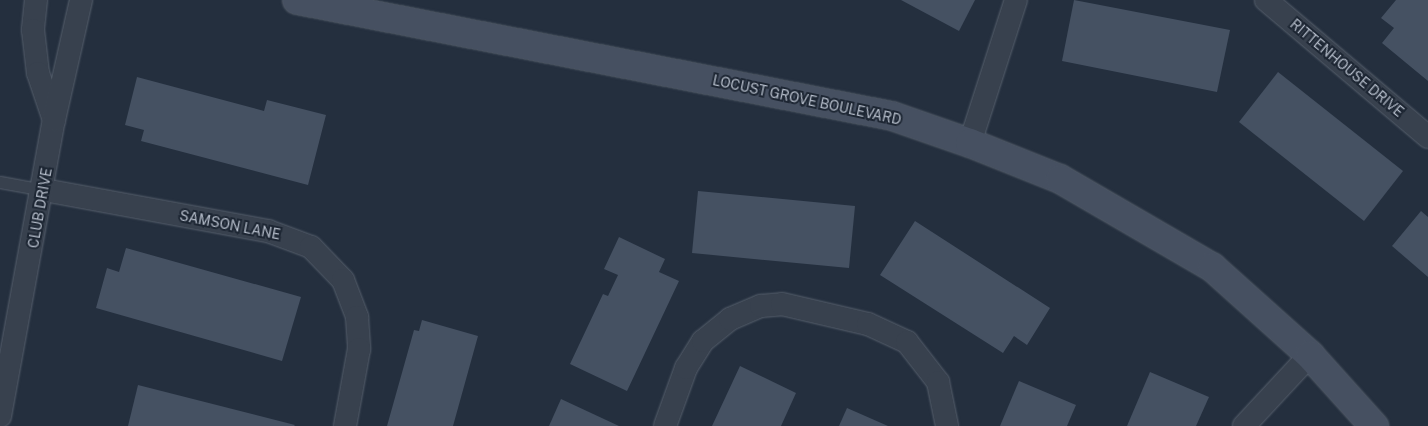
<!DOCTYPE html>
<html>
<head>
<meta charset="utf-8">
<style>
  body { margin:0 }
  #map { position:relative; width:1428px; height:426px; overflow:hidden; background:#242f3e; font-family:"Public Sans",sans-serif }
  div>[style] { position:absolute }
  [style*='--x'] { left:calc(var(--x)*1px); top:calc(var(--y)*1px); width:calc(var(--w)*1px); rotate:calc(var(--a)*1deg) }
  .building>* { inset:0; background:#455162 }
  .roads { filter:drop-shadow(0 0 1px #565f6c) drop-shadow(0 0 1px #565f6c) }
  .lane>* { height:11px; margin:-5.5px; padding:0 5.5px; transform-origin:5.5px; border-radius:5.5px; background:#38414e }
  .street>* { height:22px; margin:-11px; padding:0 11px; transform-origin:11px; border-radius:11px; background:#38414e }
  .secondary>* { height:28px; margin:-14px; padding:0 14px; transform-origin:14px; border-radius:14px; background:#465061 }
  span { translate:-50% -50%; white-space:nowrap; text-align:center; line-height:1.15; -webkit-text-stroke:4px #1d2633; paint-order:stroke }
  .street-label { font-size:14px; color:#b4bcc9 }
</style>
</head>
<body>
<div id="map">
  <div class="building">
    <div style="clip-path:polygon(901px 0,975px 0,959px 31px)"></div>
    <div style="clip-path:polygon(1074px 0,1230px 30px,1217px 92px,1062px 61px)"></div>
    <div style="clip-path:polygon(1396px 0,1428px 0,1428px 81px,1382px 43px,1394px 28px,1381px 18px)"></div>
    <div style="clip-path:polygon(1278px 72px,1403px 171px,1364px 221px,1239px 122px)"></div>
    <div style="clip-path:polygon(137px 77px,264px 111px,267px 100px,326px 115px,308px 185px,141px 141px,144px 130px,125px 125px)"></div>
    <div style="clip-path:polygon(698px 191px,855px 206px,849px 268px,692px 253px)"></div>
    <div style="clip-path:polygon(1421px 211px,1428px 217px,1428px 277px,1392px 246px)"></div>
    <div style="clip-path:polygon(915px 221px,1050px 308px,1027px 345px,1014px 336px,1003px 353px,880px 275px)"></div>
    <div style="clip-path:polygon(619px 237px,665px 259px,659px 272px,679px 281px,627px 391px,570px 364px,603px 294px,608px 296px,618px 275px,604px 269px)"></div>
    <div style="clip-path:polygon(126px 248px,301px 297px,282px 361px,96px 308px,107px 268px,119px 272px)"></div>
    <div style="clip-path:polygon(422px 320px,478px 336px,453px 426px,387px 426px,414px 330px,419px 331px)"></div>
    <div style="clip-path:polygon(740px 366px,796px 393px,781px 426px,712px 426px)"></div>
    <div style="clip-path:polygon(1150px 372px,1209px 397px,1196px 426px,1127px 426px)"></div>
    <div style="clip-path:polygon(1019px 381px,1076px 405px,1067px 426px,1000px 426px)"></div>
    <div style="clip-path:polygon(138px 385px,295px 425px,294px 426px,128px 426px)"></div>
    <div style="clip-path:polygon(561px 399px,619px 426px,549px 426px)"></div>
    <div style="clip-path:polygon(847px 408px,888px 426px,839px 426px)"></div>
  </div>
  <div class="roads">
    <div class="lane">
      <div style="--x:0;--y:182;--w:45;--a:10.3"></div>
    </div>
    <div class="street">
      <div style="--x:36;--y:0;--w:30;--a:96"></div>
      <div style="--x:33;--y:30;--w:43;--a:83.4"></div>
      <div style="--x:38;--y:73;--w:50;--a:71.2"></div>
      <div style="--x:1266;--y:0;--w:212;--a:40.2"></div>
      <div style="--x:970;--y:143;--w:150;--a:-72.2"></div>
      <div style="--x:44;--y:190;--w:228;--a:10.4"></div>
      <div style="--x:268;--y:231;--w:46;--a:20.4"></div>
      <div style="--x:311;--y:247;--w:46;--a:45.9"></div>
      <div style="--x:343;--y:280;--w:40;--a:69"></div>
      <div style="--x:357;--y:317;--w:32;--a:86"></div>
      <div style="--x:359;--y:349;--w:78;--a:100.3"></div>
      <div style="--x:0;--y:416;--w:301;--a:-79.7"></div>
      <div style="--x:54;--y:120;--w:123;--a:-77.3"></div>
      <div style="--x:665;--y:426;--w:62;--a:-70.1"></div>
      <div style="--x:686;--y:368;--w:32;--a:-58"></div>
      <div style="--x:703;--y:341;--w:35;--a:-39"></div>
      <div style="--x:730;--y:319;--w:34;--a:-23"></div>
      <div style="--x:761;--y:306;--w:21;--a:-5"></div>
      <div style="--x:782;--y:304;--w:88;--a:13.1"></div>
      <div style="--x:868;--y:324;--w:43;--a:24.8"></div>
      <div style="--x:907;--y:342;--w:51;--a:52.2"></div>
      <div style="--x:938;--y:382;--w:45;--a:78.4"></div>
      <div style="--x:1244;--y:426;--w:97;--a:-47.1"></div>
    </div>
    <div class="secondary">
      <div style="--x:297;--y:0;--w:606;--a:11.03"></div>
      <div style="--x:892;--y:116;--w:83;--a:19.1"></div>
      <div style="--x:970;--y:143;--w:97;--a:21.8"></div>
      <div style="--x:1060;--y:179;--w:176;--a:30.1"></div>
      <div style="--x:1212;--y:267;--w:132;--a:41.9"></div>
      <div style="--x:1310;--y:355;--w:96;--a:48"></div>
    </div>
  </div>
  <div class="street-label">
    <span style="left:1347px;top:68px;rotate:40deg">RITTENHOUSE DRIVE</span>
    <span style="left:807px;top:100px;rotate:12deg">LOCUST GROVE BOULEVARD</span>
    <span style="left:40px;top:208px;rotate:-80deg">CLUB DRIVE</span>
    <span style="left:230px;top:225px;rotate:11deg">SAMSON LANE</span>
  </div>
</div>
</body>
</html>
